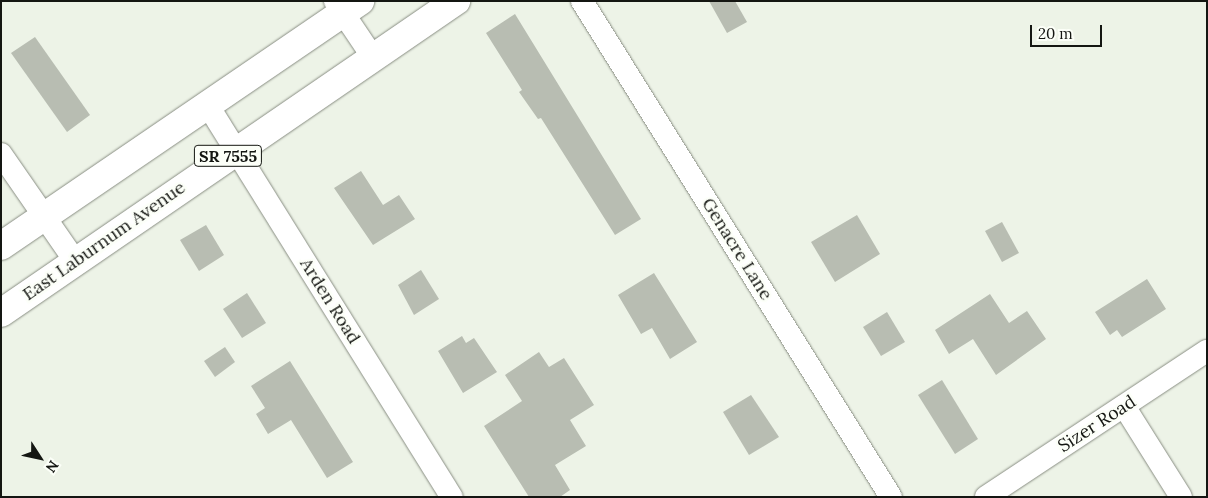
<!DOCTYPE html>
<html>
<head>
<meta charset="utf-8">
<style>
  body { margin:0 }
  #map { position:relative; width:1208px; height:498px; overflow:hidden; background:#edf3e7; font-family:Lora,serif }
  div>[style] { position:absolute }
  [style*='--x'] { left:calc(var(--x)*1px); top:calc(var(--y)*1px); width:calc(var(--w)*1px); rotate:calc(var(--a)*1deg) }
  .building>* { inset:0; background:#b8bdb2 }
  .roads { filter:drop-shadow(0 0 1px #898e83) drop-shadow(0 0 1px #898e83) }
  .minor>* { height:22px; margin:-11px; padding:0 11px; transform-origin:11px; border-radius:11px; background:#fff }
  .primary>* { height:28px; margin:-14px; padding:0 14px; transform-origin:14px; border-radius:14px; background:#fff }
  span { translate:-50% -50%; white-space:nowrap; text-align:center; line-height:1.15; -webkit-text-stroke:5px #fcfff8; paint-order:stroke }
  .shield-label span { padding:1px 4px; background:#fcfff8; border:1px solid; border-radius:4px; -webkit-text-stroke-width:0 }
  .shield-label { font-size:16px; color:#141612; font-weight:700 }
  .street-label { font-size:18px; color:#141612 }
  .frame { position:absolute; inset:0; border:2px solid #141612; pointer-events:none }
  .north { position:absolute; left:15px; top:433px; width:50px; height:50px; -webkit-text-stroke:4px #fcfff8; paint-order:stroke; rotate:125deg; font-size:14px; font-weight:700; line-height:20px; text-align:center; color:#141612 }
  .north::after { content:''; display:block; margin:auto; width:18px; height:22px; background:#141612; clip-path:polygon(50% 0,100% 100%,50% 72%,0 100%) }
  .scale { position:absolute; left:1030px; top:25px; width:72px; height:22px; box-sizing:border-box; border:2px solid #141612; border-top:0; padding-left:6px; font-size:15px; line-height:18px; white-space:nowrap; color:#141612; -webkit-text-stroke:4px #fcfff8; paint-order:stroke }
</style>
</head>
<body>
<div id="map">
  <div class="building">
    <div style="clip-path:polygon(709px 1px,735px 1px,747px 22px,727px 33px)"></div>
    <div style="clip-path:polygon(515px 14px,641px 219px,615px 235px,541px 118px,538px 119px,519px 92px,522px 90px,486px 33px)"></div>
    <div style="clip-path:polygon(35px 37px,90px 115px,67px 132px,11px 53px)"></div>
    <div style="clip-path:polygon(361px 171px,383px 205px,399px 195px,415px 219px,373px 245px,334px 188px)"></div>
    <div style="clip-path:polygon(857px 215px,880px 254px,835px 282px,811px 242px)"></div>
    <div style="clip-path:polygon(1002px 222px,1019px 253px,1002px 262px,985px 231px)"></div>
    <div style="clip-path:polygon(206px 225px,224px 255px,199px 271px,180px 240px)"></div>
    <div style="clip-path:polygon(421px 270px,439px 299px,414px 315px,398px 285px)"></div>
    <div style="clip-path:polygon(654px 273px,697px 342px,670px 359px,652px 328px,641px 334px,618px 295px)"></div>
    <div style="clip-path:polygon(1147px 279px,1166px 309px,1122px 337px,1117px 330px,1110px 335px,1095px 312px)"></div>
    <div style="clip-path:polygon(247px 293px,266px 323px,242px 338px,223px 309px)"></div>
    <div style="clip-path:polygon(990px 294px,1009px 323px,1027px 311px,1046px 339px,996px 375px,973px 339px,949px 354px,935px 330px)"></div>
    <div style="clip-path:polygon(887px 312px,905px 342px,881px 356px,863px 327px)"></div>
    <div style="clip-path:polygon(462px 336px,466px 343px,474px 338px,497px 372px,463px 393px,438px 351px)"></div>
    <div style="clip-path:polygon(225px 347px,235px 362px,215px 377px,204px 361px)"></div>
    <div style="clip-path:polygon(539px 352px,549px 367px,564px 358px,594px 405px,570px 420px,586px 446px,555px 465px,570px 490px,560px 497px,529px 497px,484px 426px,522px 401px,505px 375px)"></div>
    <div style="clip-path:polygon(290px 361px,353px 462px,327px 478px,291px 420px,268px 434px,256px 414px,265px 408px,251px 386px)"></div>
    <div style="clip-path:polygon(942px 380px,978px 439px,955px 454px,918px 395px)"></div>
    <div style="clip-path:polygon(751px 395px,779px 437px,749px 455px,723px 412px)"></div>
  </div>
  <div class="roads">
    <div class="minor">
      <div style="--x:335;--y:1;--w:66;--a:56.1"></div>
      <div style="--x:582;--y:1;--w:584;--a:58.08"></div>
      <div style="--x:207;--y:104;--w:463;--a:58.1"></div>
      <div style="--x:1;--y:154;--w:130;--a:55.3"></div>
      <div style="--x:1124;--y:406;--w:107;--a:57.9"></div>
      <div style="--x:986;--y:497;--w:265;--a:-33.5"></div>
    </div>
    <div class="primary">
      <div style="--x:1;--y:246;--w:435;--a:-34.3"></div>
      <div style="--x:1;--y:313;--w:552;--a:-34.44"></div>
    </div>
  </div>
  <div class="shield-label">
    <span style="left:228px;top:156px">SR 7555</span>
  </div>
  <div class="street-label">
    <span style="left:104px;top:241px;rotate:-35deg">East Laburnum Avenue</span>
    <span style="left:737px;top:249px;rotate:58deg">Genacre Lane</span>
    <span style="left:330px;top:301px;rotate:58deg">Arden Road</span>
    <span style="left:1097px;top:424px;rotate:-33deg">Sizer Road</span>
  </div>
  <div class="frame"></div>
  <div class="north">N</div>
  <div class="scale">20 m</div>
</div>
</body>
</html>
